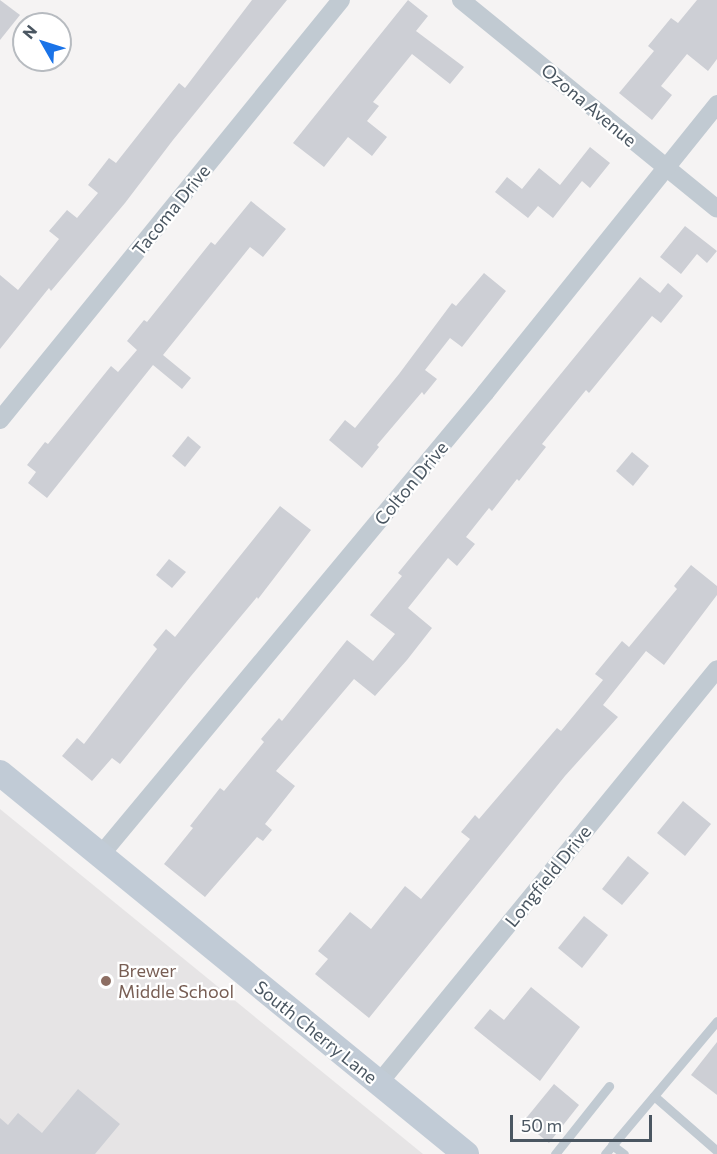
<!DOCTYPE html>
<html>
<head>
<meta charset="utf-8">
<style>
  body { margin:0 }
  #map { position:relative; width:717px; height:1154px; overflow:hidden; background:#f5f3f3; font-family:Commissioner,sans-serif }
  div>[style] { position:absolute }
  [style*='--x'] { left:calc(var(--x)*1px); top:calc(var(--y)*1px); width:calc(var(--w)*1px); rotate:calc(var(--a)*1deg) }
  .education>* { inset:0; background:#e6e4e5 }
  .building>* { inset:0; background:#cdcfd5 }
  .lane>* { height:9px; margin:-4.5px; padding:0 4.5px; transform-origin:4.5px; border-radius:4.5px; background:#c1cad2 }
  .street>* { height:18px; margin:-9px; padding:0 9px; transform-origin:9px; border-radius:9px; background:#c1cad2 }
  .secondary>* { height:26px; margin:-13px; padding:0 13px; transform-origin:13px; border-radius:13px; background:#c1cbd6 }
  .dots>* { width:16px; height:16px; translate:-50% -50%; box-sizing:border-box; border:3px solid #fff; border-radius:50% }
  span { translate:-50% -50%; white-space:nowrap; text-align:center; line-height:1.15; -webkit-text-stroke:4.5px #fff; paint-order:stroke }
  .street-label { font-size:18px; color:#4a5661 }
  .education-label { font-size:18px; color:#785e54 }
  .left { translate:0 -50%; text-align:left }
  .north { position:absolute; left:12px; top:12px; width:60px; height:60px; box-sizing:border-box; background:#fff; border:2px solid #b7bbc0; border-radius:50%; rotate:309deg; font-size:16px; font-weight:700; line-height:24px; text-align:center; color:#4a5661 }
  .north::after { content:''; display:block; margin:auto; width:21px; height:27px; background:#1a73e8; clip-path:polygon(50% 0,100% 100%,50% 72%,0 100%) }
  .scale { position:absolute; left:510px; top:1115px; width:142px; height:27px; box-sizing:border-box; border:3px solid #4a5661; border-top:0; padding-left:8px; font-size:18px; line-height:21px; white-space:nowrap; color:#4a5661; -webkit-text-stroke:4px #fff; paint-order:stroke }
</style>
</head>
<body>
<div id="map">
  <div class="education">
    <div style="clip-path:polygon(0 809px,423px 1154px,0 1154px)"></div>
  </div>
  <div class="building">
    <div style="clip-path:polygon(0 0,20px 15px,0 40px)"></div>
    <div style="clip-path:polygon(252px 0,287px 0,173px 140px,125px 203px,51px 291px,49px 288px,0 349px,0 275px,18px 290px,59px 239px,49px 231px,67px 210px,77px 218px,98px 193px,88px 185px,109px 158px,116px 163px,179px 83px,185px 88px)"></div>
    <div style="clip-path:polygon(408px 0,428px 16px,416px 31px,464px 67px,450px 84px,412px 54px,373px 102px,379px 106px,367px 121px,387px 137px,372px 156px,348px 137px,324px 167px,293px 143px)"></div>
    <div style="clip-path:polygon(697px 0,717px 0,717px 59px,708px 71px,687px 54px,661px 86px,672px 95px,652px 120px,619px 93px,654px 51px,648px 46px,671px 18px,678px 23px)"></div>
    <div style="clip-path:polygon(590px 147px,610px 163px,590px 188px,582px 181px,553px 218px,538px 206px,528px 218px,495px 192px,507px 177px,522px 189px,539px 168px,560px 185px)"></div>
    <div style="clip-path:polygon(251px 201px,286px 229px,263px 257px,250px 247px,163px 355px,191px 378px,182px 389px,153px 365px,47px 498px,28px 483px,36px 472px,27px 465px,45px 442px,48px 444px,111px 366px,118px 372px,137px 350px,127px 341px,144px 320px,147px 322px,211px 242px,215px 245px)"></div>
    <div style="clip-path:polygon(685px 226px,717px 251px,707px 263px,697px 254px,681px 274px,660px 257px)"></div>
    <div style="clip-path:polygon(484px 273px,506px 291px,462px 347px,450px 338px,425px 370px,437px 379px,424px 395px,422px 392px,377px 445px,379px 447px,362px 468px,329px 440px,345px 420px,355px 428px,399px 374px,452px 303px,456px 306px)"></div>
    <div style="clip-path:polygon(640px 277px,660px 293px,668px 283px,683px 296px,661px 323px,652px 316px,589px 393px,586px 390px,542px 444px,546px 447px,519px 481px,517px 479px,492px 511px,489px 508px,466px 537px,475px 544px,457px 566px,448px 558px,408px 608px,432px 628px,407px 660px,375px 696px,354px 679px,276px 771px,295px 786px,265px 824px,272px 830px,263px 841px,257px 837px,205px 897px,164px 864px,193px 828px,190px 826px,220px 788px,224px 791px,264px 742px,261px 739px,279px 718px,282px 721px,347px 640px,373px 661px,395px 634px,370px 615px,402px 576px,398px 573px)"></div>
    <div style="clip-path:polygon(188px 436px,201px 447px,185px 467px,172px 456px)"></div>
    <div style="clip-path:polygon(632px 452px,649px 466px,633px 486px,616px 471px)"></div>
    <div style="clip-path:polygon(280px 506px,311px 530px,258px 599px,257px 597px,191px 676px,120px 764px,112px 758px,92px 781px,62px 756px,77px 738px,84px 744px,157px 649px,153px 645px,166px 629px,175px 637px)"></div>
    <div style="clip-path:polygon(169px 559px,186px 572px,172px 588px,156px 575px)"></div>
    <div style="clip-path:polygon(691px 565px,717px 586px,717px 595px,664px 665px,646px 651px,603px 705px,618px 717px,565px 776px,369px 1018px,315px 974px,328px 959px,318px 951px,350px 912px,371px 929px,405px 886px,421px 899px,470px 839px,461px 832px,475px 815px,479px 819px,557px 728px,561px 731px,603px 680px,595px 674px,622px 641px,629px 647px,677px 589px,674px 586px)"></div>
    <div style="clip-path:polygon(683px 801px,711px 824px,685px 856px,657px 833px)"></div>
    <div style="clip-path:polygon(628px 856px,649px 873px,622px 905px,602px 889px)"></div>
    <div style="clip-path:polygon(584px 916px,608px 935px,582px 968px,558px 948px)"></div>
    <div style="clip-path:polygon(531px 987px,580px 1027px,540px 1081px,474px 1028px,490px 1009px,504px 1020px)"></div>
    <div style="clip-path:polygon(717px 1042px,717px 1095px,691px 1075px)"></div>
    <div style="clip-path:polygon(554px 1084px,579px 1105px,549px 1143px,523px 1122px)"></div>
    <div style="clip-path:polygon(78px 1089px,120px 1124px,95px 1154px,0 1154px,0 1118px,8px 1125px,18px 1113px,42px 1133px)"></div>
  </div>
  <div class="lane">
    <div style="--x:654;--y:1096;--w:84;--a:41.1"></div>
    <div style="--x:612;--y:1145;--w:15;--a:37"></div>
    <div style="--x:555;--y:1154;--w:87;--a:-51.5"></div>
    <div style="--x:605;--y:1154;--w:174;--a:-49.9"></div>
  </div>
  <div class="street">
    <div style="--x:461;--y:0;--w:330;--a:39.2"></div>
    <div style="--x:0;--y:420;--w:541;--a:-50.93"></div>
    <div style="--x:99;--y:857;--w:604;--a:-50.24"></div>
    <div style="--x:485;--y:393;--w:371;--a:-51.2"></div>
    <div style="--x:379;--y:1083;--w:534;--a:-50.77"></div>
  </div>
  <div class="secondary">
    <div style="--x:0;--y:773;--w:602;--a:39.27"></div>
  </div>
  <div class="dots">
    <div style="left:106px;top:981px;background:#8d6e63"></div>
  </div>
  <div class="street-label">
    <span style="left:589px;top:105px;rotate:40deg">Ozona Avenue</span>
    <span style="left:171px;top:210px;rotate:-51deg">Tacoma Drive</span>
    <span style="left:411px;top:483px;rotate:-50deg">Colton Drive</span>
    <span style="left:548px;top:876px;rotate:-51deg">Longfield Drive</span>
    <span style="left:316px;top:1032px;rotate:39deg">South Cherry Lane</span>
  </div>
  <div class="education-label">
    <span class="left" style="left:118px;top:981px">Brewer<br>Middle School</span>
  </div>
  <div class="north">N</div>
  <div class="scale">50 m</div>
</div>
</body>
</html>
